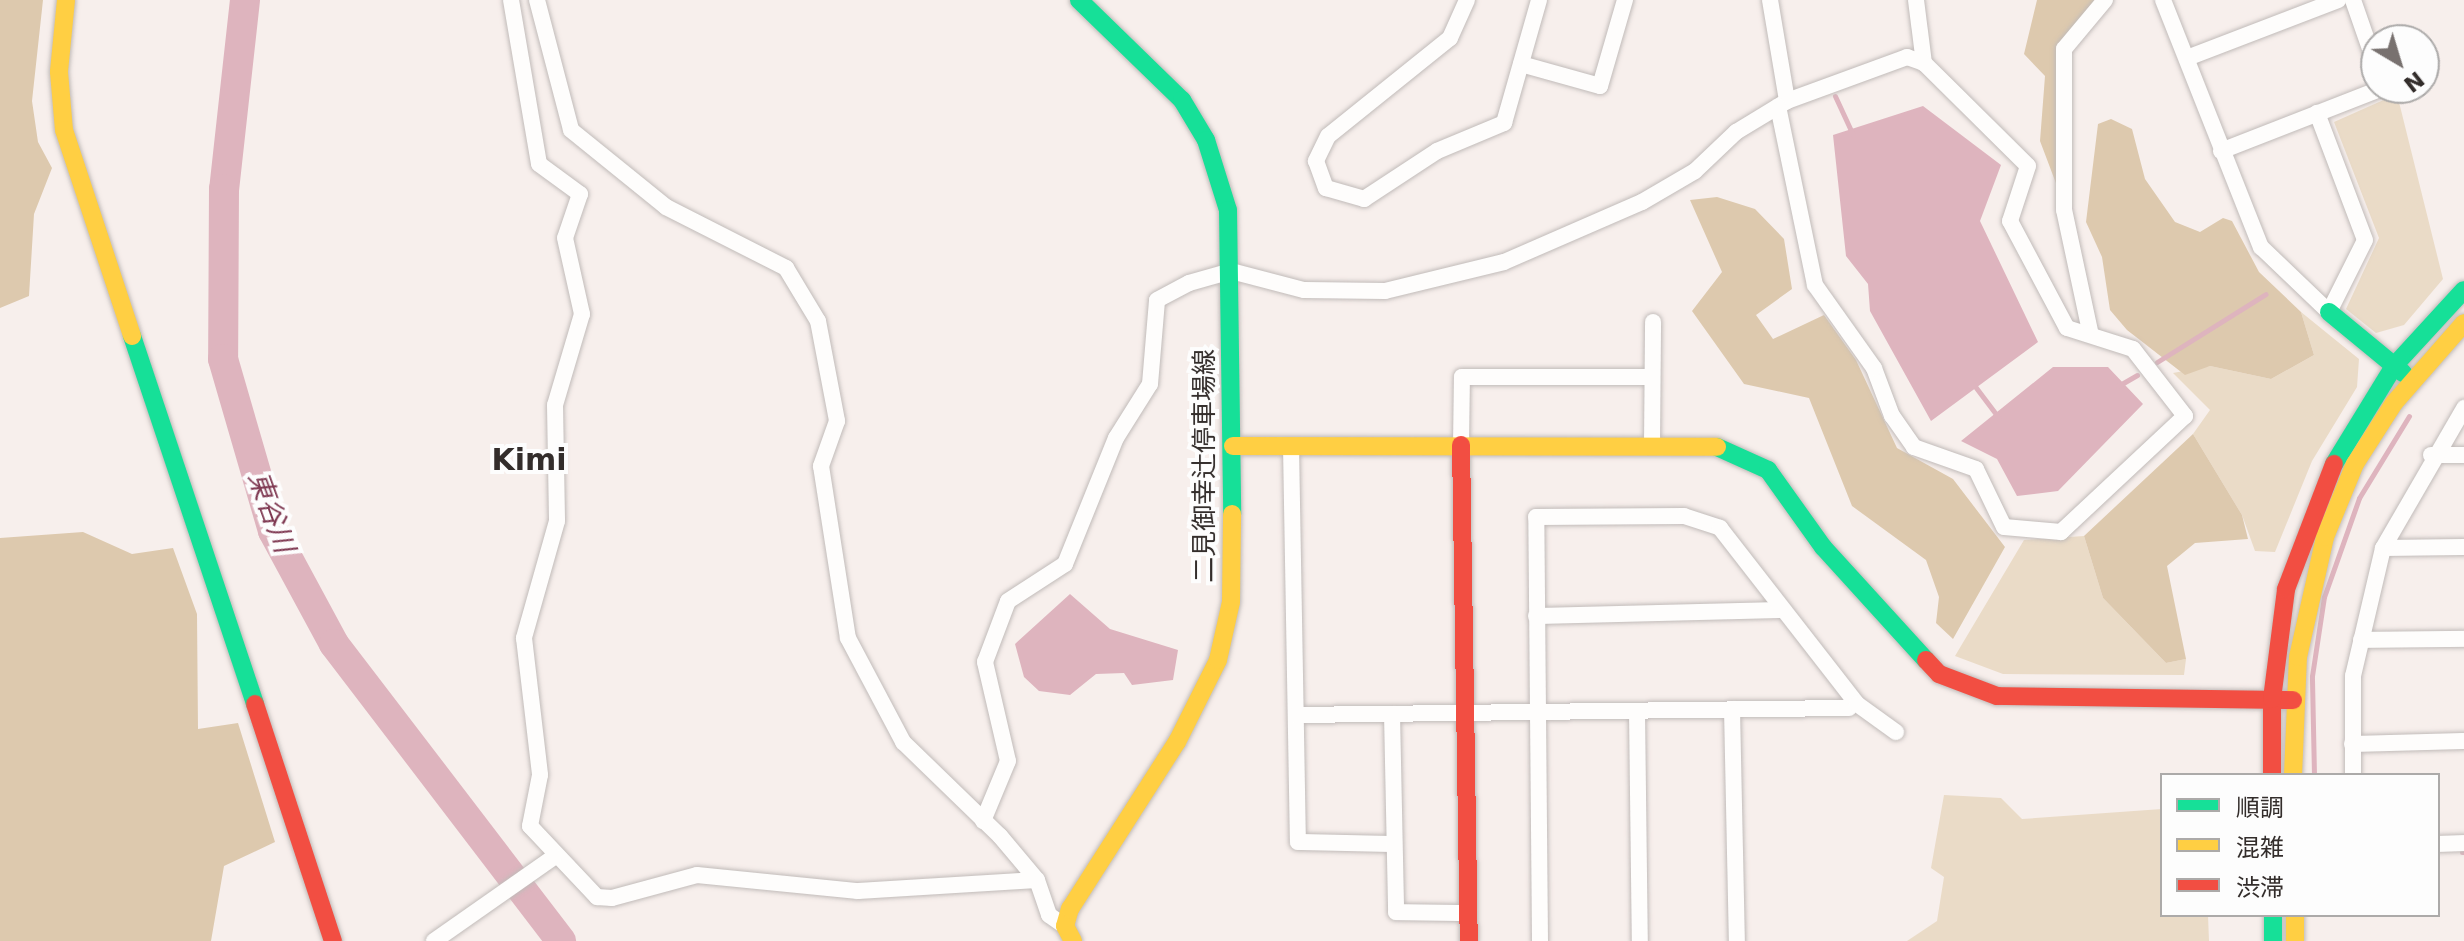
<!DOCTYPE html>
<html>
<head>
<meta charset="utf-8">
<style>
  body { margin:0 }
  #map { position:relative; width:2464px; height:941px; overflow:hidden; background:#f7efec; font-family:"DejaVu Sans","Noto Sans JP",sans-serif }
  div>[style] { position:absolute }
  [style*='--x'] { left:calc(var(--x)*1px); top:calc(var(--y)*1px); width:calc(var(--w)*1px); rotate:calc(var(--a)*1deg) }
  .green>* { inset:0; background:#eadbc7 }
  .forest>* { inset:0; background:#ddc9ae }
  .water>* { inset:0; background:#deb4be }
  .stream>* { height:5px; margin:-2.5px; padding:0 2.5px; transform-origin:2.5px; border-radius:2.5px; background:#deb4be }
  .river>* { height:30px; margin:-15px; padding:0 15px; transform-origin:15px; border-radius:15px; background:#deb4be }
  .roads { filter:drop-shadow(0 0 2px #c1bbb9) drop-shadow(0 0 2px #c1bbb9) }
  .street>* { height:16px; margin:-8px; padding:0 8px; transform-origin:8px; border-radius:8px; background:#fefdfc }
  .fast>* { height:18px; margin:-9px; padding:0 9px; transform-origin:9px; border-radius:9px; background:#16e098 }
  .slow>* { height:18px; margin:-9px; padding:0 9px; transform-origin:9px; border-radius:9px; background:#ffcf43 }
  .jam>* { height:18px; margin:-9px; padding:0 9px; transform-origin:9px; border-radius:9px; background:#f24e42 }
  span { translate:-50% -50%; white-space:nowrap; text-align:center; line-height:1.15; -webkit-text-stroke:8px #fdfdfd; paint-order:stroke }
  .street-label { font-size:26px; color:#332d2b }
  .water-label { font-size:28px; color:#7f3952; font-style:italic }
  .quarter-label { font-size:30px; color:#332d2b; font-weight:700 }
  .legend { position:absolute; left:2160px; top:773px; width:280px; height:144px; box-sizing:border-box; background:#fdfdfd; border:2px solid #acaaa9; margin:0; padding:10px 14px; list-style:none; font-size:24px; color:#332d2b }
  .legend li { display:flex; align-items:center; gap:16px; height:40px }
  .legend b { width:40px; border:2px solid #acaaa9 }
  .north { position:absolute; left:2360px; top:24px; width:80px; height:80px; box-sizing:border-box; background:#fdfdfd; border:2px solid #acaaa9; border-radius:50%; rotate:142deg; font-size:22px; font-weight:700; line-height:32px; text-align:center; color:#332d2b }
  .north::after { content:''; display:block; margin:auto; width:28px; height:36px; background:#78716f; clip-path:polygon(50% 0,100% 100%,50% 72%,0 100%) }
</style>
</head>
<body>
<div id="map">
  <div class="green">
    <div style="clip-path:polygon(2397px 94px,2443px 279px,2404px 325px,2376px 333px,2346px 309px,2379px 238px,2334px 122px)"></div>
    <div style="clip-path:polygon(2301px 312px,2359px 359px,2357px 387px,2312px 461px,2275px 552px,2255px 551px,2242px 515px,2193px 434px,2210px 410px,2173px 373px,2210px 366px,2271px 379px,2314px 355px)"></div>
    <div style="clip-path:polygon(2084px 536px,2103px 598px,2166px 663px,2186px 659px,2184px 675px,2003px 674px,1955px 656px,2024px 540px)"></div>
    <div style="clip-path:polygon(1944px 795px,2001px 798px,2022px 819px,2162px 809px,2162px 915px,2208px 915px,2209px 941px,1907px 941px,1937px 921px,1944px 877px,1931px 868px)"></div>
  </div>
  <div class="forest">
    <div style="clip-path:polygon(0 0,43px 0,32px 101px,38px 142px,52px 168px,34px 214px,29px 296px,0 308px)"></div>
    <div style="clip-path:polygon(2037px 0,2102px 0,2059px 46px,2057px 186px,2040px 141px,2045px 76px,2024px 54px)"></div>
    <div style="clip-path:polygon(2111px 119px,2132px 129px,2145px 179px,2175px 222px,2200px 232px,2223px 218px,2232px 221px,2259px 272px,2301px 312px,2314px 355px,2271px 379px,2210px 366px,2185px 375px,2127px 330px,2110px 310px,2102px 257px,2086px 222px,2098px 124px)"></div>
    <div style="clip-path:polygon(1717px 197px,1755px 209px,1784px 239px,1792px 289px,1756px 315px,1773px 339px,1824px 315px,1856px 360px,1897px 448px,1953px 479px,2005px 547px,1953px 639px,1936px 623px,1939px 597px,1926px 560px,1852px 506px,1809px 398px,1744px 384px,1692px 311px,1722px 272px,1690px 200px)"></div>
    <div style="clip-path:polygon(2193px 434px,2242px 515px,2248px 539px,2195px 543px,2167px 566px,2186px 659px,2166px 663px,2103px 598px,2084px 536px)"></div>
    <div style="clip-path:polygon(83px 532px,132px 554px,173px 548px,197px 614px,198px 729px,238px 723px,275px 842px,224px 866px,211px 941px,0 941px,0 538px)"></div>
  </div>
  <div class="water">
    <div style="clip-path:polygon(1923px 106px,2001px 165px,1980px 221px,2038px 342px,1931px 421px,1870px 311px,1868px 284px,1846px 256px,1833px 135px)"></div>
    <div style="clip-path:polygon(2053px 367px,2108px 367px,2143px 404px,2058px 491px,2017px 496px,1997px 459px,1961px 441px)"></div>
    <div style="clip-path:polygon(1070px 594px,1110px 629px,1178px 650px,1173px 680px,1132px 685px,1124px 673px,1096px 674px,1070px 695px,1039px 691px,1024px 677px,1015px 644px)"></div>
  </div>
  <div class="stream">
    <div style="--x:1835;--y:96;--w:43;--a:65.2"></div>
    <div style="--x:2157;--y:362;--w:128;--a:-32"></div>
    <div style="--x:1974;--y:385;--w:41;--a:52.9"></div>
    <div style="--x:2118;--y:386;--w:22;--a:-30"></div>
    <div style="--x:2314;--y:775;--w:99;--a:-91.2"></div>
    <div style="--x:2312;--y:676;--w:80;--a:-81.4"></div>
    <div style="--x:2324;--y:597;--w:105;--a:-70.5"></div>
    <div style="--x:2359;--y:498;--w:96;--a:-58.6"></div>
    <div style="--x:2462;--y:852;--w:2;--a:0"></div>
  </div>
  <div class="river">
    <div style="--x:245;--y:0;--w:190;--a:96.3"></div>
    <div style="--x:224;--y:189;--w:170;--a:90.3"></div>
    <div style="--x:223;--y:359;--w:179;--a:73.8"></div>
    <div style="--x:273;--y:531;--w:128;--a:61.6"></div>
    <div style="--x:334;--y:644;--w:374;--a:52.6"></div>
  </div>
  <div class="roads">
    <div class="street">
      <div style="--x:511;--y:0;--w:166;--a:80.3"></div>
      <div style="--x:539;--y:164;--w:51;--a:36.2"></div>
      <div style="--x:580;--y:194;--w:46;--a:108.8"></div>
      <div style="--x:565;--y:238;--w:78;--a:77.4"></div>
      <div style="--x:582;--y:314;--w:95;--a:106.5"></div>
      <div style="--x:555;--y:405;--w:116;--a:89"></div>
      <div style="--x:557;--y:521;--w:122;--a:105.8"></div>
      <div style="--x:524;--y:638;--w:138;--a:83.3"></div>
      <div style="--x:540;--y:775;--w:52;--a:101.1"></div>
      <div style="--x:530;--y:826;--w:98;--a:46.7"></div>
      <div style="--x:597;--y:897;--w:15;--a:4"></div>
      <div style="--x:612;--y:898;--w:88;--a:-15.1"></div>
      <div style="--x:697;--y:875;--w:162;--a:5.7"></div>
      <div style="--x:858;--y:891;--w:179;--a:-3.5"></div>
      <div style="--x:537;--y:0;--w:134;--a:75.3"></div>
      <div style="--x:571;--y:130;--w:122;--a:39"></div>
      <div style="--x:666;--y:207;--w:135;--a:26.9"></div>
      <div style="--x:786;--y:268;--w:62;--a:58.9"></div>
      <div style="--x:818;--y:321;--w:102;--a:79.2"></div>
      <div style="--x:837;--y:421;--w:48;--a:109.6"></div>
      <div style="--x:821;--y:466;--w:174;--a:81.1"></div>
      <div style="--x:848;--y:638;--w:118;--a:62.1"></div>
      <div style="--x:903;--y:742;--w:135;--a:44.1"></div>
      <div style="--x:1000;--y:836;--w:57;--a:49.9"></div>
      <div style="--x:1037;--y:880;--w:37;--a:71"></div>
      <div style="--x:1049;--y:915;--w:19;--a:35"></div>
      <div style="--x:1467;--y:0;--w:42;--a:114.1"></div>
      <div style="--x:1450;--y:38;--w:156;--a:141.2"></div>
      <div style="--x:1328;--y:136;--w:28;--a:116"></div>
      <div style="--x:1316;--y:161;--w:29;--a:70"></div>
      <div style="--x:1326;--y:188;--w:40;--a:16"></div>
      <div style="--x:1364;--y:199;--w:87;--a:-33.3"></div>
      <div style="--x:1437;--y:151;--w:73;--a:-22.7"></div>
      <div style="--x:1504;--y:123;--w:128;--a:-74.1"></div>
      <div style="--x:1770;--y:0;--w:102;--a:80.4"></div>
      <div style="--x:1916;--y:0;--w:64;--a:82.8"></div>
      <div style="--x:2163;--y:0;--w:266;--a:68.4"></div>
      <div style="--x:2261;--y:247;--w:94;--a:43.7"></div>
      <div style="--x:2329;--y:312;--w:80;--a:-63.4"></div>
      <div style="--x:2365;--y:240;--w:136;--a:-110.7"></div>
      <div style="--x:2353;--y:0;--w:70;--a:70.8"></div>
      <div style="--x:2187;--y:58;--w:162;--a:-21"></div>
      <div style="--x:1521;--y:64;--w:82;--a:15.6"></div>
      <div style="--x:1600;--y:86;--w:90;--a:-73.8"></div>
      <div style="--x:2221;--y:151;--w:174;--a:-21.3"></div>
      <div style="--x:2090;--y:331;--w:124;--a:-102.1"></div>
      <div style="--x:2064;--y:210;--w:161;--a:-90"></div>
      <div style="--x:2064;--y:49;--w:64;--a:-50.1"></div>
      <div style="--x:1652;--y:444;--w:122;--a:-89.5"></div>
      <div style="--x:1461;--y:445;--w:68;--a:-89.2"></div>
      <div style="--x:1462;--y:377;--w:190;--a:0"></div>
      <div style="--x:1291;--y:446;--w:396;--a:89"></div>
      <div style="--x:1298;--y:842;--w:96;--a:1.2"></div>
      <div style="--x:2431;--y:455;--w:33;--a:0"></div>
      <div style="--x:2383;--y:548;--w:81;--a:-0.7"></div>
      <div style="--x:1536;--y:616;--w:246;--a:-1.4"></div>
      <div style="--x:2361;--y:640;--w:103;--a:-0.6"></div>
      <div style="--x:1732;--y:709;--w:232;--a:88.8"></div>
      <div style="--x:1637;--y:711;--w:230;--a:89.3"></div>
      <div style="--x:1392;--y:714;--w:198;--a:88.8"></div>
      <div style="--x:1396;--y:912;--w:73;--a:0.8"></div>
      <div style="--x:1296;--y:715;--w:553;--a:-0.73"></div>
      <div style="--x:2352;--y:744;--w:112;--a:-1.5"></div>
      <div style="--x:2353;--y:775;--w:99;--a:-90"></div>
      <div style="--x:2353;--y:676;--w:131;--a:-76.8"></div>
      <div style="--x:2383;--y:548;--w:162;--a:-59.9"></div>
      <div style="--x:983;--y:821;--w:65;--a:-67.4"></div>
      <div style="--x:1008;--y:761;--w:102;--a:-103.1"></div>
      <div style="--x:985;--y:662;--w:65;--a:-69.3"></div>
      <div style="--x:1008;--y:601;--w:68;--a:-33"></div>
      <div style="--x:1065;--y:564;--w:136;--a:-68"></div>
      <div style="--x:1116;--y:438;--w:64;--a:-57.8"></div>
      <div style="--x:1150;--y:384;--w:84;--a:-85.2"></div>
      <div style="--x:1157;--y:300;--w:36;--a:-28"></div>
      <div style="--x:1189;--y:283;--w:44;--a:-15.9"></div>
      <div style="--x:1231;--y:271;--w:75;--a:14.6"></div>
      <div style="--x:1304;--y:290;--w:81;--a:0.7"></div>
      <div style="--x:1385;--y:291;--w:122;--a:-13.7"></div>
      <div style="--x:1504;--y:262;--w:150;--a:-23.5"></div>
      <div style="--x:1642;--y:202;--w:61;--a:-30.3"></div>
      <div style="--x:1695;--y:171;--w:57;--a:-43.6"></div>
      <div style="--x:1736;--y:132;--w:60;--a:-31.3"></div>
      <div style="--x:1787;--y:101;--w:128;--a:-20.1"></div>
      <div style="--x:1907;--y:57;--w:18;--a:19"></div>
      <div style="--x:1924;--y:63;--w:146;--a:44.7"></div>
      <div style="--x:2028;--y:166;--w:58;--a:108.1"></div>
      <div style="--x:2010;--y:221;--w:121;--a:62"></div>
      <div style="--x:2067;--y:328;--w:69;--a:17.7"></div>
      <div style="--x:2133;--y:349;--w:85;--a:52.2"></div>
      <div style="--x:2185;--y:416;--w:170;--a:136.9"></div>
      <div style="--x:2061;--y:532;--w:57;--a:-175"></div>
      <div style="--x:2004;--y:527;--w:64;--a:-115.8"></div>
      <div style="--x:1976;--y:469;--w:66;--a:-160.5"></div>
      <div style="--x:1914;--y:447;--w:38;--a:-125"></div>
      <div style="--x:1892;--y:416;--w:51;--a:-110.6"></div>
      <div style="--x:1874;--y:368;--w:102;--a:-125.4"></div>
      <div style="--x:1815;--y:285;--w:182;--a:-101.7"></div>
      <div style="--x:2438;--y:844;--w:26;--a:-2"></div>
      <div style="--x:434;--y:941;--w:146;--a:-35"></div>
      <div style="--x:1540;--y:941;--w:424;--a:-90.5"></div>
      <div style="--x:1536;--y:517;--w:148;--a:-0.4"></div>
      <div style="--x:1684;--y:516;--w:38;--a:18"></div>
      <div style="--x:1720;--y:528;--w:223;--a:52.1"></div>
      <div style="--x:1857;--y:704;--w:48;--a:35.7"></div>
    </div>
    <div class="fast">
      <div style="--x:1079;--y:0;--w:144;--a:44.2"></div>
      <div style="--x:1182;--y:100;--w:47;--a:59"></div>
      <div style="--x:1206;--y:140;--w:73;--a:72.6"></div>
      <div style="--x:1228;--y:210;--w:304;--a:89.2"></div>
      <div style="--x:2329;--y:312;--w:96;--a:39.5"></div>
      <div style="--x:132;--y:336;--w:388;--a:71.5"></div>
      <div style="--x:1717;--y:447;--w:56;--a:24.3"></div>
      <div style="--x:1768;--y:470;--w:95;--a:54.5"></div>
      <div style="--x:1823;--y:547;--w:153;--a:47.7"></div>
      <div style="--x:2334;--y:464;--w:115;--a:-58.5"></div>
      <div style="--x:2394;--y:366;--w:103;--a:-47.4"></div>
      <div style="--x:2273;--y:915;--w:26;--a:90"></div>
    </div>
    <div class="slow">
      <div style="--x:66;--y:0;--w:72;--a:95.6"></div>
      <div style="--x:59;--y:72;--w:58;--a:85.1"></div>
      <div style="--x:64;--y:130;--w:217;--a:71.7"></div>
      <div style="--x:1233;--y:446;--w:484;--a:0.1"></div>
      <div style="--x:2293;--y:775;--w:118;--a:-87.6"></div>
      <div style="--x:2298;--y:657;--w:123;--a:-77.3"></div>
      <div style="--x:2325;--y:537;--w:79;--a:-67.7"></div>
      <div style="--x:2355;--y:464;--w:72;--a:-57.4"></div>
      <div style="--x:2394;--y:403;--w:106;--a:-48.8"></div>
      <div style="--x:2295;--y:915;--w:26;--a:90"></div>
      <div style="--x:1073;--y:941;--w:17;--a:-118"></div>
      <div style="--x:1065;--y:926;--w:18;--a:-74"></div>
      <div style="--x:1070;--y:909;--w:198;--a:-57.4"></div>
      <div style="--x:1177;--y:742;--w:92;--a:-63.4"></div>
      <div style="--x:1218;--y:660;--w:59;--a:-77.4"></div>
      <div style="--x:1231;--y:602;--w:88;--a:-89.3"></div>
    </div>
    <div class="jam">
      <div style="--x:1461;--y:445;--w:496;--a:89.1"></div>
      <div style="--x:1926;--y:660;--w:19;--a:47"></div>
      <div style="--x:1939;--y:674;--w:62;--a:20.8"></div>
      <div style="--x:1997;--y:696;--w:296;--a:0.8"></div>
      <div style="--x:255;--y:704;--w:250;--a:71.8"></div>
      <div style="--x:2272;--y:775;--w:76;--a:-90"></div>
      <div style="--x:2272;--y:699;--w:111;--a:-82.7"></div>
      <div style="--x:2286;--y:589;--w:134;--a:-69"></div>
    </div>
  </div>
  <div class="street-label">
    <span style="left:1205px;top:466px;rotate:-90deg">二見御幸辻停車場線</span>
  </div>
  <div class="water-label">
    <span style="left:271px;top:512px;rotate:70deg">東谷川</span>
  </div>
  <div class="quarter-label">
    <span style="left:529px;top:460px">Kimi</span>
  </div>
  <ul class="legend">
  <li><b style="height:10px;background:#16e098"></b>順調</li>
  <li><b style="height:10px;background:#ffcf43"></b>混雑</li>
  <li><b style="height:10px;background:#f24e42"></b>渋滞</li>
  </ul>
  <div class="north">N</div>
</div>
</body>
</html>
